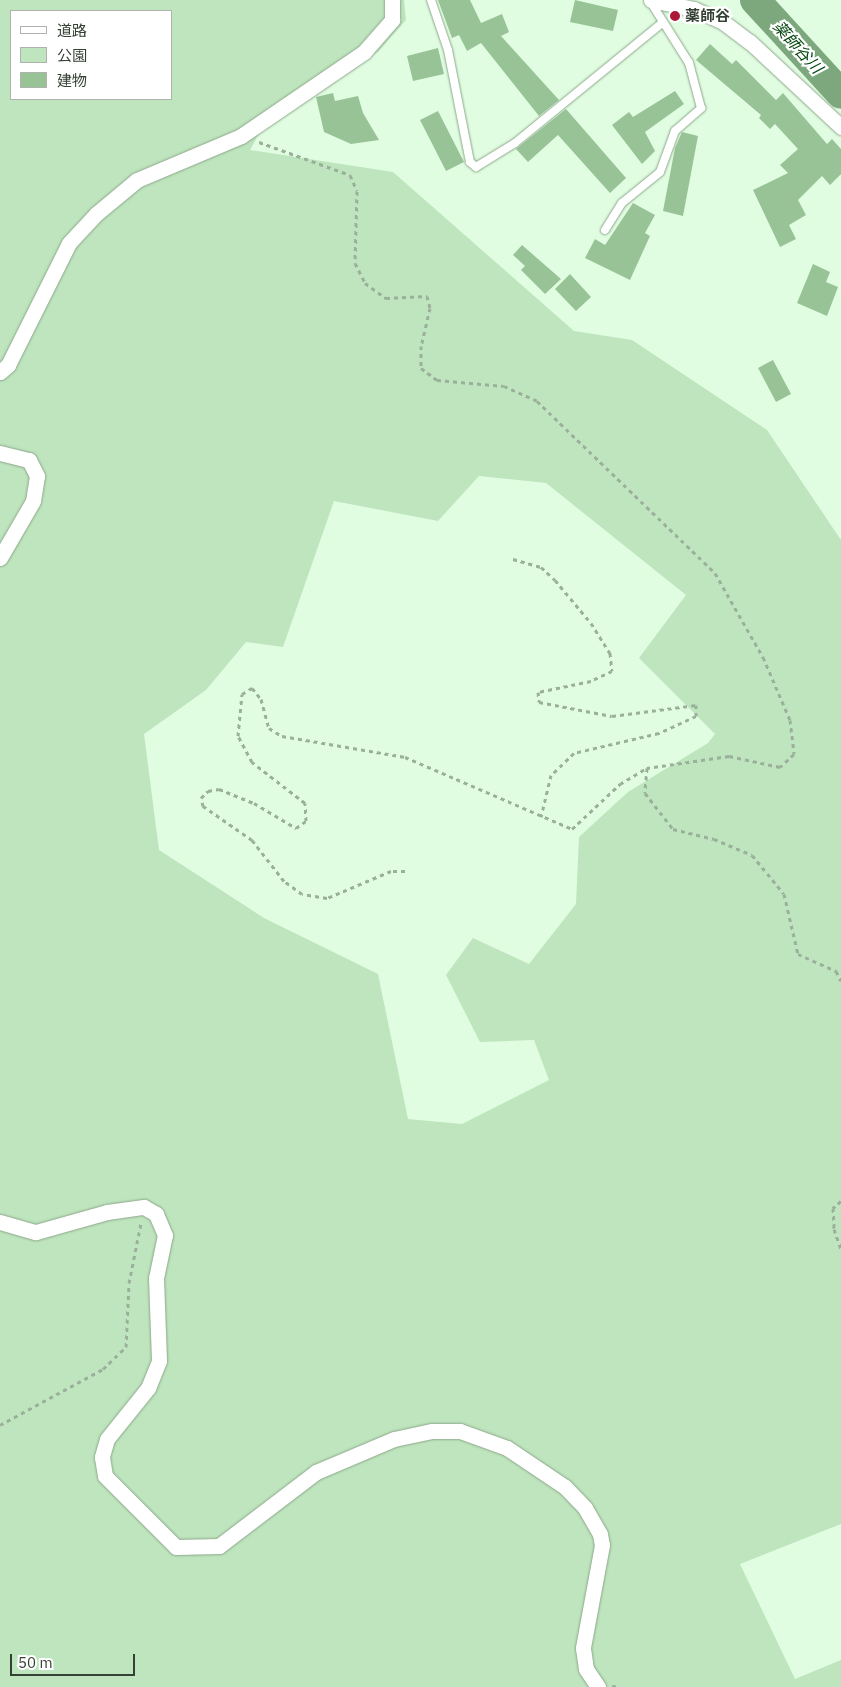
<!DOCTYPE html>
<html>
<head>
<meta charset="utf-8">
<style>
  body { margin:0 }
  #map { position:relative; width:841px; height:1687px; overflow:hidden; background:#e1fde1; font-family:"IBM Plex Sans","Noto Sans JP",sans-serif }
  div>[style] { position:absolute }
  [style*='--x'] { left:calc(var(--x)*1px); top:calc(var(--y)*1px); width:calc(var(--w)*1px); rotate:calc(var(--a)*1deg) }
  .green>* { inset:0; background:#bee5bd }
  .river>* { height:30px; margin:-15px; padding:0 15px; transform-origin:15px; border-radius:15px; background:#7da87d }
  .building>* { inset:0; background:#97c397 }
  .path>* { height:3px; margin-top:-1.5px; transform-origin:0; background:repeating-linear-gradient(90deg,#9bb09b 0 4px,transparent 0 8px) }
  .roads { filter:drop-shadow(0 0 1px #8da78c) drop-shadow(0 0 1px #8da78c) }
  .lane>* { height:8px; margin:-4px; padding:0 4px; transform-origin:4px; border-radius:4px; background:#fff }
  .street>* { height:15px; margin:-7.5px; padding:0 7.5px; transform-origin:7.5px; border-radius:7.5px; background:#fff }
  .dots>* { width:14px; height:14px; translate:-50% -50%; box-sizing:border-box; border:2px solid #fff; border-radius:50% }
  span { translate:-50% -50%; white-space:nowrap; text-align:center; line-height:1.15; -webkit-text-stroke:4.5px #fff; paint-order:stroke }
  .poi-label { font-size:15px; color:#364135; font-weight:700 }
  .left { translate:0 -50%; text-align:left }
  .water-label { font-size:16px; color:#05480f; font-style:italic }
  .legend { position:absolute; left:10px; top:10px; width:162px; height:90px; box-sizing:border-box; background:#fff; border:1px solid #afb3ae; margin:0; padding:6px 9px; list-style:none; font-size:15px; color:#364135 }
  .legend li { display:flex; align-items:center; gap:10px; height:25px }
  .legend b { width:25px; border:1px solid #afb3ae }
  .scale { position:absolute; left:10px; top:1654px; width:125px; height:22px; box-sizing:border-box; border:2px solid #364135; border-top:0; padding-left:6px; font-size:15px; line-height:18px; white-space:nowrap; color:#364135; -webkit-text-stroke:4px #fff; paint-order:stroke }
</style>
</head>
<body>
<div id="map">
  <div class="green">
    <div style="clip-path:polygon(evenodd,0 0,404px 0,406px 20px,378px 52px,276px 103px,250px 150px,393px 172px,574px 331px,632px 340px,767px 430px,841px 540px,841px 1524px,740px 1564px,795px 1679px,841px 1660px,841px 1687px,0 1687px,0 0,11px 11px,171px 11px,171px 99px,11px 99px,11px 11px,0 0,479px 476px,546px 483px,686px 595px,639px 658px,715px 734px,708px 743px,628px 792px,579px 837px,576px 904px,529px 964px,473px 938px,446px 975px,480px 1042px,534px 1040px,549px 1080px,462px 1124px,408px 1119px,378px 974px,264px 918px,159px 850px,144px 734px,206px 690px,246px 642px,283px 647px,334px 501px,438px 521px,479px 476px)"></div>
  </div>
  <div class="river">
    <div style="--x:755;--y:0;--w:127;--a:47.5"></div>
  </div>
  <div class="building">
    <div style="clip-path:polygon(438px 0,470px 0,481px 23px,502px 14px,509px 32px,501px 36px,559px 100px,539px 116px,481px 43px,467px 51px,459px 35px,452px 38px)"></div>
    <div style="clip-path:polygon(575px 0,618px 10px,613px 31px,570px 22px)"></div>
    <div style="clip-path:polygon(710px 44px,732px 64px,736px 60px,776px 100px,783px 93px,827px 144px,832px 139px,841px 149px,841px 174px,830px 185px,822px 176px,798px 200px,806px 215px,789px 225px,796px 239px,780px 247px,753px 190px,788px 173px,780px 165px,798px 149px,775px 124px,770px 129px,759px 118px,761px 115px,696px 60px)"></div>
    <div style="clip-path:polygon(438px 48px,444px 74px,413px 81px,407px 56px)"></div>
    <div style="clip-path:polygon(675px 91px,684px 104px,645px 132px,655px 151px,642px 164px,612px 125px,629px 112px,633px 117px)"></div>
    <div style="clip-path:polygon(333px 93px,335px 101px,358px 96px,363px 113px,379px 140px,351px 144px,324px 132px,316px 97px)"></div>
    <div style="clip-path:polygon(566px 109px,626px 178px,610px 193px,558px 135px,528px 162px,516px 149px)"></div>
    <div style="clip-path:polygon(438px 111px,464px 162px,446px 171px,420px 120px)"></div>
    <div style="clip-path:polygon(682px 132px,698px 136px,683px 216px,663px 211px,675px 148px)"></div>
    <div style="clip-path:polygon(633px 203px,655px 215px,645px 233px,650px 236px,630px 280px,585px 258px,595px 239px,605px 245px)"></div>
    <div style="clip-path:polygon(522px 245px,561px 279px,545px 294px,521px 270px,525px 266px,513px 255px)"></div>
    <div style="clip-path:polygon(813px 264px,830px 272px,826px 282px,838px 287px,827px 316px,797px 303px)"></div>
    <div style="clip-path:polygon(570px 274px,591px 297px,576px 311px,555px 289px)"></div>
    <div style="clip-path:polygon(773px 360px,791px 394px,776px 402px,758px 368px)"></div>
  </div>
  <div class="path">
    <div style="--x:259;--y:142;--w:97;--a:19.9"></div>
    <div style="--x:350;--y:175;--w:17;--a:66"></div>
    <div style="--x:357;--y:191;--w:72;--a:91.6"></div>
    <div style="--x:355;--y:263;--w:22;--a:63"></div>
    <div style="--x:365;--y:283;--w:26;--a:36"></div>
    <div style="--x:386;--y:298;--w:41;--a:-2.8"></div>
    <div style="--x:427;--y:296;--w:12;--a:76"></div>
    <div style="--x:430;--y:308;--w:39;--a:103"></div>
    <div style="--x:421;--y:346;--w:22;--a:90"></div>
    <div style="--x:421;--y:368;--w:20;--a:37"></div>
    <div style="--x:437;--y:380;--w:67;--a:5.1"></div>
    <div style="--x:504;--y:386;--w:36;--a:24"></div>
    <div style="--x:537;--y:401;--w:248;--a:44"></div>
    <div style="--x:715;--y:573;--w:97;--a:60.3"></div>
    <div style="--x:763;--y:657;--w:69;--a:66.8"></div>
    <div style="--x:790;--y:720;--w:34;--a:83"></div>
    <div style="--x:794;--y:754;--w:19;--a:137"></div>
    <div style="--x:780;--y:767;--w:52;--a:-167.8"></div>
    <div style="--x:729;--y:756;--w:83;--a:171.7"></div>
    <div style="--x:647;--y:768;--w:25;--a:95"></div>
    <div style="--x:645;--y:793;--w:46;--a:52.1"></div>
    <div style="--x:673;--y:829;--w:42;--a:13.7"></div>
    <div style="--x:714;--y:839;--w:41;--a:22.8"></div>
    <div style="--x:752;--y:855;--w:50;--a:50.6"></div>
    <div style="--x:784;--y:894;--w:62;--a:76.9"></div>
    <div style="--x:798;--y:954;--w:42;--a:24.1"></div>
    <div style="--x:836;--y:971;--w:11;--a:63"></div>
    <div style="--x:513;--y:559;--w:29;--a:16"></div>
    <div style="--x:541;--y:567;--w:19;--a:43"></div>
    <div style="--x:555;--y:580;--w:56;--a:50.1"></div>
    <div style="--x:591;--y:623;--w:36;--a:58"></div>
    <div style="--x:610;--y:653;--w:18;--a:84"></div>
    <div style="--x:612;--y:671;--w:23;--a:155"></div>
    <div style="--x:591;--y:681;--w:54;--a:168.3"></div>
    <div style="--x:538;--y:692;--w:10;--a:84"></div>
    <div style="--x:539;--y:702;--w:74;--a:10.9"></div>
    <div style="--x:612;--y:716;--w:85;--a:-7.5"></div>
    <div style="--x:696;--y:705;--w:11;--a:90"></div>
    <div style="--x:696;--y:716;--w:41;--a:155.3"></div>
    <div style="--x:659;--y:733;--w:87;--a:166.8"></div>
    <div style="--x:574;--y:753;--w:32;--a:136"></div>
    <div style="--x:551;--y:775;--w:43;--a:103.4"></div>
    <div style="--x:405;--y:871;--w:14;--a:180"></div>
    <div style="--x:391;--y:871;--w:69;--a:157.1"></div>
    <div style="--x:327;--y:898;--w:25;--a:-171"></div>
    <div style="--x:302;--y:894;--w:22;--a:-144"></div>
    <div style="--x:284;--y:881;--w:52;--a:-128"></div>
    <div style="--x:252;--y:840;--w:60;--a:-145.2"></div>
    <div style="--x:203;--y:806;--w:8;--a:-104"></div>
    <div style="--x:201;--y:798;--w:10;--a:-45"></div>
    <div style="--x:208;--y:791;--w:11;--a:-10"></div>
    <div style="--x:219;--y:789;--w:38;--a:22"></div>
    <div style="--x:254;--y:803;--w:49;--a:30.8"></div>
    <div style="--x:296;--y:828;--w:12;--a:-35"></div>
    <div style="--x:306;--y:821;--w:18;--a:-93"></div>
    <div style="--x:305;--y:803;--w:67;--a:-142.3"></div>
    <div style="--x:252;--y:762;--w:30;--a:-118"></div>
    <div style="--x:238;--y:736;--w:42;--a:-84.6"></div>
    <div style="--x:242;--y:694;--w:12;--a:-31"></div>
    <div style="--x:252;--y:688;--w:14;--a:51"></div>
    <div style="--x:261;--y:699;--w:30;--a:75"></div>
    <div style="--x:269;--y:728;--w:15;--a:32"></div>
    <div style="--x:282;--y:736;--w:125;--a:9.7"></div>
    <div style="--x:405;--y:757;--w:182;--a:23.3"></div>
    <div style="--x:572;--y:829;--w:66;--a:-43.2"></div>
    <div style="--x:620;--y:784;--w:31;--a:-31"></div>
    <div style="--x:841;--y:1201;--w:11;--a:139"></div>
    <div style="--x:833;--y:1208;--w:21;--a:87"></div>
    <div style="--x:834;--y:1229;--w:21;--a:71"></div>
    <div style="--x:0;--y:1425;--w:117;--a:-28.5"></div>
    <div style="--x:103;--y:1369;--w:32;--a:-44"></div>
    <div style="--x:126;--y:1347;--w:64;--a:-87.3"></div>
    <div style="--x:129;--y:1283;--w:61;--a:-78.7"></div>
    <div style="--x:612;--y:1686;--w:8;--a:7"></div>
  </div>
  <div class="roads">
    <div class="lane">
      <div style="--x:431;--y:0;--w:53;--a:71.2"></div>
      <div style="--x:448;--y:50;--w:114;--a:78.9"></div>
      <div style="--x:470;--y:162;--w:8;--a:40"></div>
      <div style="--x:476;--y:167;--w:46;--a:-31.6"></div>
      <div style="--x:515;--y:143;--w:190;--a:-39.2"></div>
      <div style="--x:605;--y:230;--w:32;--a:-58"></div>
      <div style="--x:622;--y:203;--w:49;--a:-39.2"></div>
      <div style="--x:660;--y:172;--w:44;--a:-69.9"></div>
      <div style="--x:675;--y:131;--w:35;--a:-41"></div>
      <div style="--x:701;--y:108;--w:47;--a:-104.9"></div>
      <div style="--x:689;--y:63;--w:73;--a:-122.2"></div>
    </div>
    <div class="street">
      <div style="--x:651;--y:0;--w:44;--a:11.8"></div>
      <div style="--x:694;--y:9;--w:32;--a:24"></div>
      <div style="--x:723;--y:22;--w:34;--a:37"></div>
      <div style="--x:750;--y:42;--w:125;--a:43"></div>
      <div style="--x:0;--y:372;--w:11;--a:-41"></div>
      <div style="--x:8;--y:365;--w:136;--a:-63.4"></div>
      <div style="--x:69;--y:243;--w:40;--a:-47"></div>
      <div style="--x:96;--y:214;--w:53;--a:-39.7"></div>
      <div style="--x:137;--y:180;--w:113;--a:-22.9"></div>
      <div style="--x:241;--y:136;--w:149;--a:-34.3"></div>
      <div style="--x:364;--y:52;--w:43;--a:-48.8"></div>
      <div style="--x:392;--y:20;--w:20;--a:-90"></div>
      <div style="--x:0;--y:453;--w:30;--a:14"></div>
      <div style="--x:29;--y:460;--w:18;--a:63"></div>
      <div style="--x:37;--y:476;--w:25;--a:99"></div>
      <div style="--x:33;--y:501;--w:66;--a:120.1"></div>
      <div style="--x:0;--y:1222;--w:37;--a:16"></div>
      <div style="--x:36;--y:1232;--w:74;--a:-15.7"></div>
      <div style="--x:107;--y:1212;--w:37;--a:-8"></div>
      <div style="--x:144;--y:1207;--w:14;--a:30"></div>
      <div style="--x:156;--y:1214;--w:23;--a:67"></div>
      <div style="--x:165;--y:1235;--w:44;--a:101.8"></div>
      <div style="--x:156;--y:1278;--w:83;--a:87.9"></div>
      <div style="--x:159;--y:1361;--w:29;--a:112"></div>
      <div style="--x:148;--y:1388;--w:65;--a:128.8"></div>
      <div style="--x:107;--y:1439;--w:19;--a:106"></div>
      <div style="--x:102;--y:1457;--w:19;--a:81"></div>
      <div style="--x:105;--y:1476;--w:100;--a:45"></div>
      <div style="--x:176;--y:1547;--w:43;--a:-1.3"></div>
      <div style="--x:219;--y:1546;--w:122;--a:-37.3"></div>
      <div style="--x:316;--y:1472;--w:85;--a:-22.9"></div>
      <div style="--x:394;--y:1439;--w:39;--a:-12"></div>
      <div style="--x:432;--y:1431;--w:28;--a:0"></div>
      <div style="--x:460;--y:1431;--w:50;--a:19.9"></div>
      <div style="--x:507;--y:1448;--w:70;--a:33.9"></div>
      <div style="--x:565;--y:1487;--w:29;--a:46"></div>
      <div style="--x:585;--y:1508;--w:30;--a:60"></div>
      <div style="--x:600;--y:1534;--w:11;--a:80"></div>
      <div style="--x:602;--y:1545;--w:105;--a:100.5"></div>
      <div style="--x:583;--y:1648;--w:21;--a:82"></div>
      <div style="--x:586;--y:1669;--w:22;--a:56"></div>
    </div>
  </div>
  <div class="dots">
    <div style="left:675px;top:16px;background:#ac1737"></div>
  </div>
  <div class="poi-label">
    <span class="left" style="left:685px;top:16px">薬師谷</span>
  </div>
  <div class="water-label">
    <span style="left:798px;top:47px;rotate:48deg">薬師谷川</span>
  </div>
  <ul class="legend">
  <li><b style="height:6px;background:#fff"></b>道路</li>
  <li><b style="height:14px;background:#bee5bd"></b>公園</li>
  <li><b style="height:14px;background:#97c397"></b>建物</li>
  </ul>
  <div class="scale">50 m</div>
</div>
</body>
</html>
